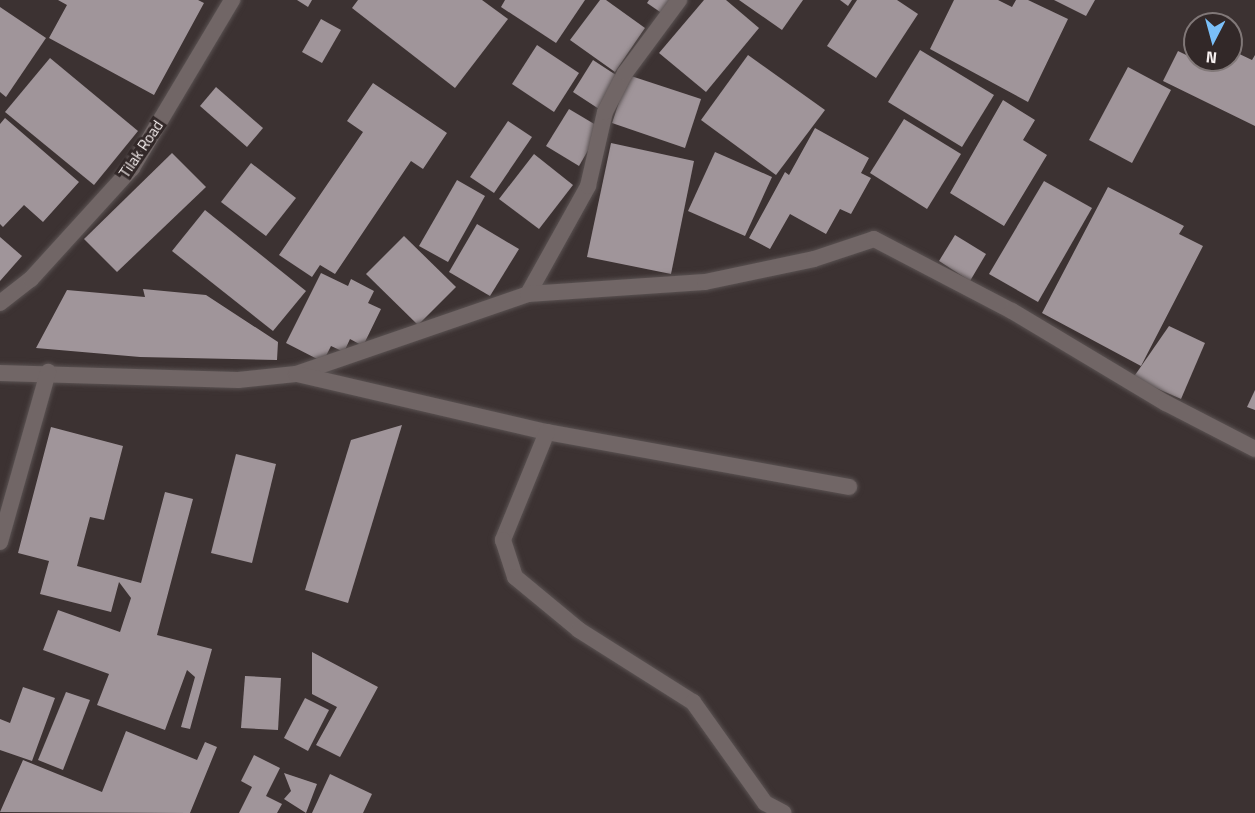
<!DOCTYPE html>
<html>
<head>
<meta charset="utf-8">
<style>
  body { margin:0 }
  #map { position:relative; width:1255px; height:813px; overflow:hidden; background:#3c3232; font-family:"Titillium Web",sans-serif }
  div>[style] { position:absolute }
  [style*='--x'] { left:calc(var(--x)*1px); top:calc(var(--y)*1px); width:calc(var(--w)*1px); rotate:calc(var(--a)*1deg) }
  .building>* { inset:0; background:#a0959a }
  .roads { filter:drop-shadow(0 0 2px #5a5252) drop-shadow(0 0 2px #5a5252) }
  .minor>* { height:16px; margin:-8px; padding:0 8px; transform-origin:8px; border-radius:8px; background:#716666 }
  .secondary>* { height:16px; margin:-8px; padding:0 8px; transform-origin:8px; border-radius:8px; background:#716666 }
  span { translate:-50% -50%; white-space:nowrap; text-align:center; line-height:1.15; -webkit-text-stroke:6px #322828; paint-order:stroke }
  .street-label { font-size:15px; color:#f7f0f0 }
  .north { position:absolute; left:1183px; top:12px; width:60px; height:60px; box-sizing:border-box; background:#322828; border:2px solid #817878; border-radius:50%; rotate:186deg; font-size:16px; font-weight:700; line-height:24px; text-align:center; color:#f7f0f0 }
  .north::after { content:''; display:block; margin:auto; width:21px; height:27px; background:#7abff8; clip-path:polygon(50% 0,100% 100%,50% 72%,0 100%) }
</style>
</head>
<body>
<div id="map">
  <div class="building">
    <div style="clip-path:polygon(58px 0,198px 0,204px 3px,154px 95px,49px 38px,67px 5px)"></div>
    <div style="clip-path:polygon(297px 0,312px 0,308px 7px)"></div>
    <div style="clip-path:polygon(358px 0,482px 0,508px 19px,455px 88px,352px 8px)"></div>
    <div style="clip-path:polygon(505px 0,585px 0,556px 43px,501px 7px)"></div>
    <div style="clip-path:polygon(600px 0,606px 0,645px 28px,615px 72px,570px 40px)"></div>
    <div style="clip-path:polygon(649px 0,672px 0,663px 14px,647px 3px)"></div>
    <div style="clip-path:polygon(704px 0,726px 0,759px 28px,706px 92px,659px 53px)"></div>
    <div style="clip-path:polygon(739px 0,803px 0,782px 30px)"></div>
    <div style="clip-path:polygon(840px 0,852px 0,848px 6px)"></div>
    <div style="clip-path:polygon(857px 0,897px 0,918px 14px,876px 78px,827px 46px)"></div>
    <div style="clip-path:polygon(954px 0,998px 0,1012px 7px,1016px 0,1028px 0,1068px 19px,1028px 102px,930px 49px)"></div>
    <div style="clip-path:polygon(1054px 0,1095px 0,1086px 16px)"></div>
    <div style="clip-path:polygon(0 7px,46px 38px,6px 97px,0 92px)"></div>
    <div style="clip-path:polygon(321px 19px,341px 30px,322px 63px,302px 52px)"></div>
    <div style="clip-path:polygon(537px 45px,579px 73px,554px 112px,512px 84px)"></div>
    <div style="clip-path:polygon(920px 50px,994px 95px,962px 147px,888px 102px)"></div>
    <div style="clip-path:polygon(1231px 50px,1252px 60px,1255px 55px,1255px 126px,1163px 81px,1178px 51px,1219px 71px,1225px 60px,1231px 60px)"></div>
    <div style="clip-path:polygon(748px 55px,825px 110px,776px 175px,701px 120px)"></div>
    <div style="clip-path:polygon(50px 58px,138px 131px,94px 185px,5px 112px)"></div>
    <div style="clip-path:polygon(593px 60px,619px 77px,599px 109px,573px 92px)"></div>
    <div style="clip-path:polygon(1128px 67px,1171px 90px,1132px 163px,1089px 140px)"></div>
    <div style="clip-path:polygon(628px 75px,701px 99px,685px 148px,612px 123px)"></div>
    <div style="clip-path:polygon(373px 83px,447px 133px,423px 169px,411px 161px,335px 274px,320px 265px,312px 277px,279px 255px,363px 132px,347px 121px)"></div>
    <div style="clip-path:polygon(216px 87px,263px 128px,247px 147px,200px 106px)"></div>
    <div style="clip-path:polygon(1003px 100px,1035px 120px,1023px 140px,1047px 155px,1004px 226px,950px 193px)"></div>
    <div style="clip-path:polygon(569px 109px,601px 128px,579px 166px,546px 146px)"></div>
    <div style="clip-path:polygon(5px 118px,79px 182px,43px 222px,24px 205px,3px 227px,0 224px,0 124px)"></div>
    <div style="clip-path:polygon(904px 119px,961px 154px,927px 209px,870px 173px)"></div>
    <div style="clip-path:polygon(508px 121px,532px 137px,494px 193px,470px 177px)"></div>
    <div style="clip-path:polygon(815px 128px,869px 158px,861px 173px,871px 178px,851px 214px,840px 209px,826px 234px,790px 214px,770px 249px,749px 238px,785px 172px,789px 175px)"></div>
    <div style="clip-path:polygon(611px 143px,694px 161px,671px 274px,587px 257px)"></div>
    <div style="clip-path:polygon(715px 152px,772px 177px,745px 236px,688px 211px)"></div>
    <div style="clip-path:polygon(172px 153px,206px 187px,117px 272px,84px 239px)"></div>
    <div style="clip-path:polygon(534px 154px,573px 185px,539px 229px,499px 199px)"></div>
    <div style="clip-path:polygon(251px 163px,296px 198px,266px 236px,221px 202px)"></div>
    <div style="clip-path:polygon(457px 180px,485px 196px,448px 262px,419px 246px)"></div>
    <div style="clip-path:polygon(1044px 181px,1092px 208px,1038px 302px,989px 274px)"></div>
    <div style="clip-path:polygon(1108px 187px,1184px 226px,1179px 234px,1203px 246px,1141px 366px,1042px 313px)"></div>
    <div style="clip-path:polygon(205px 210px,306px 291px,273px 331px,172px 251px)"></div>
    <div style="clip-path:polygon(477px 224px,519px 249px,490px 296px,449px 272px)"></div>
    <div style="clip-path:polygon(955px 235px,986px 254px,970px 281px,939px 261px)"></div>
    <div style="clip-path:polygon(404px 236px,456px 287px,418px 325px,366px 274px)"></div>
    <div style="clip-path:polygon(0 237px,22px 256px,0 281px)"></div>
    <div style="clip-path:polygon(321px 273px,348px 286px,351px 279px,374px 291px,368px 303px,381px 309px,363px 346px,350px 339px,344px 352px,331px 346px,323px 362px,286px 343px)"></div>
    <div style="clip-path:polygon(143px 289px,206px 295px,278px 342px,277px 360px,140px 357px,36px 348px,67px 290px,145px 297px)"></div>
    <div style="clip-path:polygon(1169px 326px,1205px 343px,1181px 399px,1133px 378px)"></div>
    <div style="clip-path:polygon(1255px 390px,1255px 410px,1247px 407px)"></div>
    <div style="clip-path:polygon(402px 425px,348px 603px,305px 590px,351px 440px)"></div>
    <div style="clip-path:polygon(51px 427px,123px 446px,104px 520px,90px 517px,77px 566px,141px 583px,165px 492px,193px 499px,157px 635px,212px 649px,190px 729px,181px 727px,195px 677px,187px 670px,165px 730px,97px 705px,109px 674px,43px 650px,58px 610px,120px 632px,131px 598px,119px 582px,111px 612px,40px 594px,49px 561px,18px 553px)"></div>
    <div style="clip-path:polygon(236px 454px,276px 464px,252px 563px,211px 553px)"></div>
    <div style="clip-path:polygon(312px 652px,378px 687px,340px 757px,316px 745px,337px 707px,312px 694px)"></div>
    <div style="clip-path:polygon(245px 676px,281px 678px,278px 730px,241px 728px)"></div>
    <div style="clip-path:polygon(23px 687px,55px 698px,32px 761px,0 750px,0 719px,10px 723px)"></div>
    <div style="clip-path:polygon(66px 692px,90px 700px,63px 770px,38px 760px)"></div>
    <div style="clip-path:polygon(305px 698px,329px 710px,308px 751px,284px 738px)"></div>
    <div style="clip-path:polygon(126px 731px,197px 760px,205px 742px,217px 747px,190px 813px,0 812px,23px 760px,102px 792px)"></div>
    <div style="clip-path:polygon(254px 755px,280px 768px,266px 796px,282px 804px,277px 813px,239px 813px,252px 787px,241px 781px)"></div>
    <div style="clip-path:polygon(284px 773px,317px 784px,306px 813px,284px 799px,291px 791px)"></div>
    <div style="clip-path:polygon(330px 774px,372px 794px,363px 813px,312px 813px)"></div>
  </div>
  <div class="roads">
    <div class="minor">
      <div style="--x:528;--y:294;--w:124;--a:-60.9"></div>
      <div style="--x:588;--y:186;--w:76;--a:-77.1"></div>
      <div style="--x:605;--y:112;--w:44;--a:-62.9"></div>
      <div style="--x:625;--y:73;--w:91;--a:-53.5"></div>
      <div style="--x:0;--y:373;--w:238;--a:1.7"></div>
      <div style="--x:238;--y:380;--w:58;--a:-5.9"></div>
      <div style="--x:296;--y:374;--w:245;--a:-19"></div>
      <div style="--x:528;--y:294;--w:177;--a:-3.9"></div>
      <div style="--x:705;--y:282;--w:111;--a:-11.9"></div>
      <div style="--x:814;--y:259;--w:63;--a:-18.4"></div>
      <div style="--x:874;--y:239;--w:156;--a:27.6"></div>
      <div style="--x:1012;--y:311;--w:179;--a:30.9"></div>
      <div style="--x:1166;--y:403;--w:100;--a:27.3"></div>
      <div style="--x:297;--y:374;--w:257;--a:13.1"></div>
      <div style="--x:547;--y:432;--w:307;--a:10.3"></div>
      <div style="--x:547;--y:432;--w:117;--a:112.2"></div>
      <div style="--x:503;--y:540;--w:39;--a:72"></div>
      <div style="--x:515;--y:577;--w:83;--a:39.6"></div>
      <div style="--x:579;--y:630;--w:135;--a:32.3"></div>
      <div style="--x:693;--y:702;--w:124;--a:54.5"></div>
      <div style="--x:765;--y:803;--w:21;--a:28"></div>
      <div style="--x:0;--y:542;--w:177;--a:-74.2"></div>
    </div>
    <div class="secondary">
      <div style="--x:0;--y:303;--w:39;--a:-38"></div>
      <div style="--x:31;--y:279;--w:150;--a:-47.7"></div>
      <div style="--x:132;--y:168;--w:196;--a:-59.2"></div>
    </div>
  </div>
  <div class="street-label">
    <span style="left:141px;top:149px;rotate:-56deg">Tilak Road</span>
  </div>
  <div class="north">N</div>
</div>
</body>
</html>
